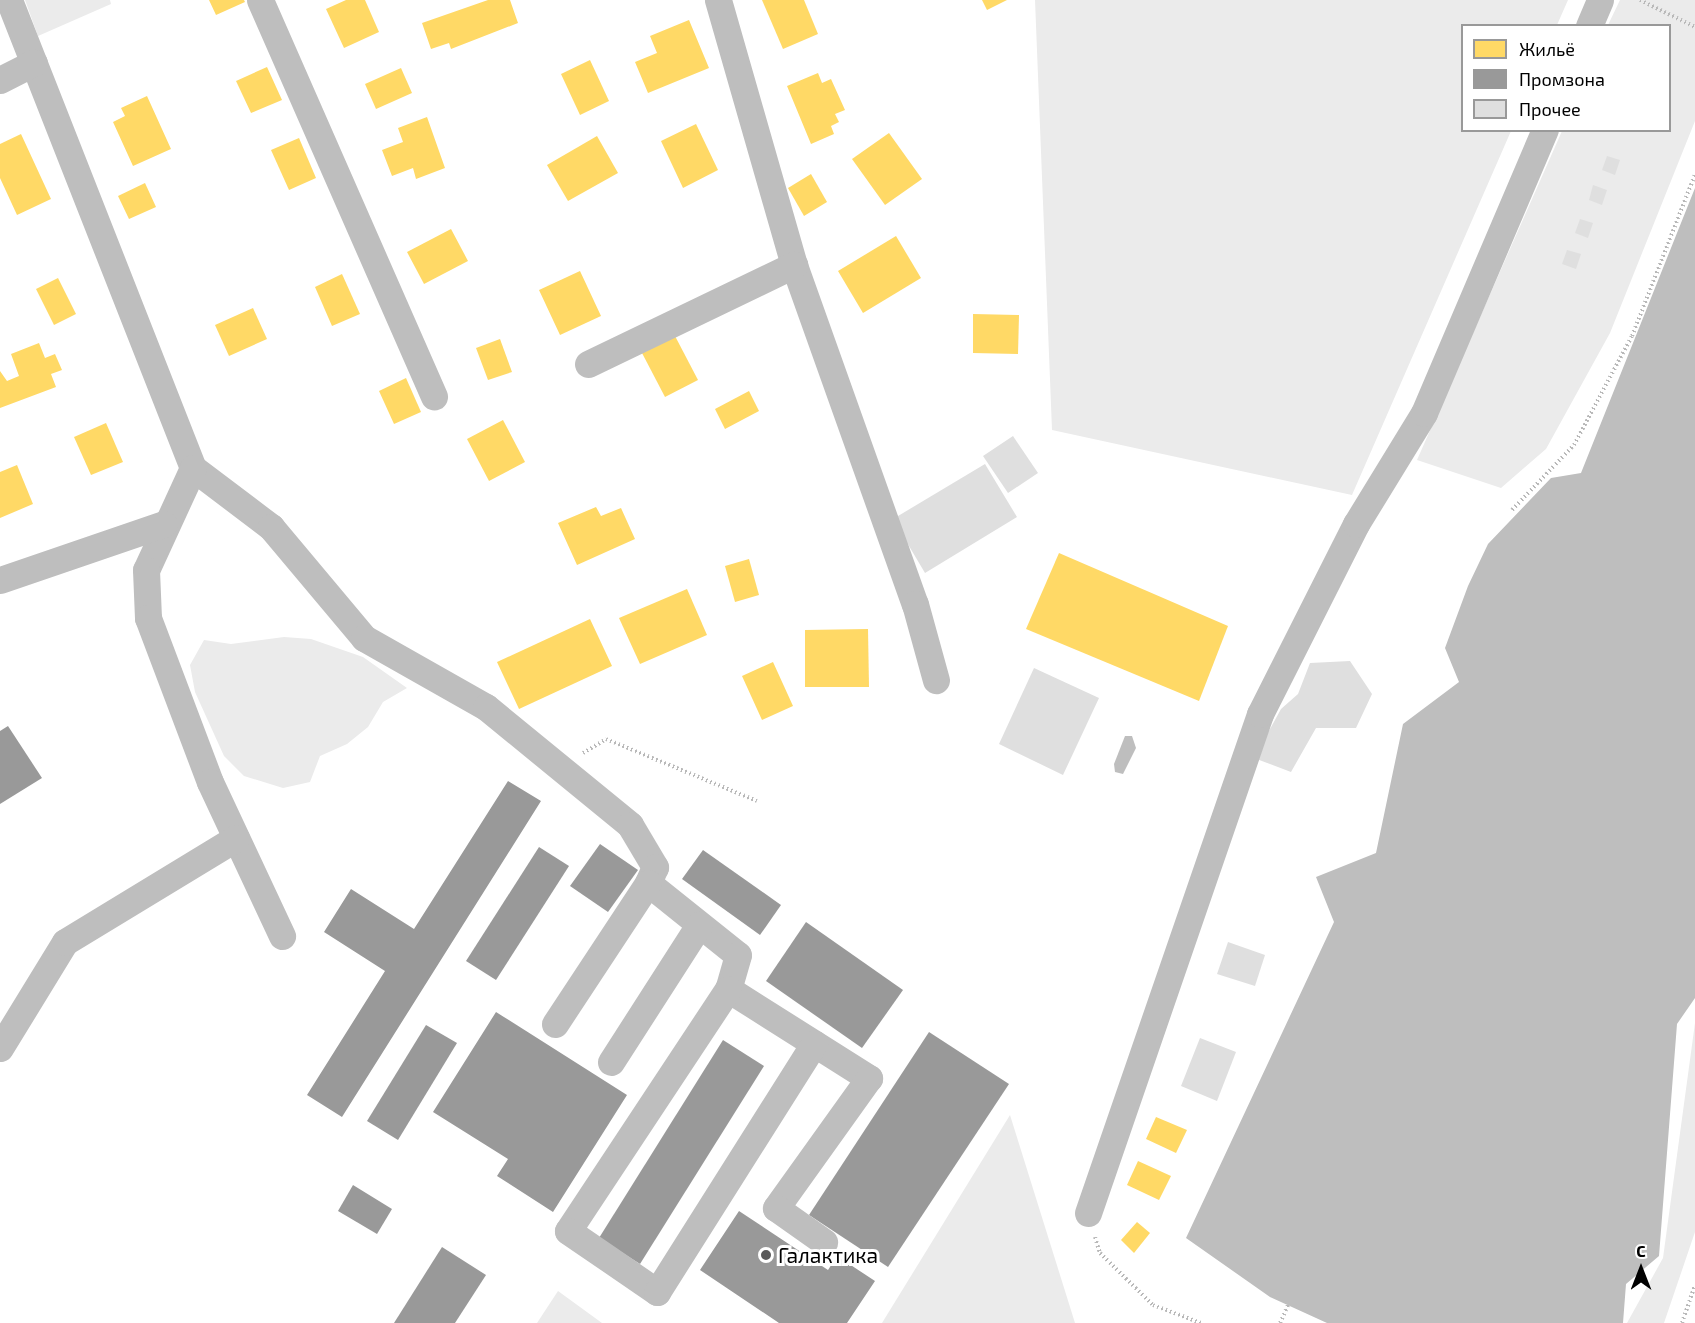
<!DOCTYPE html>
<html>
<head>
<meta charset="utf-8">
<style>
  body { margin:0 }
  #map { position:relative; width:1695px; height:1323px; overflow:hidden; background:#fff; font-family:"Exo 2",sans-serif }
  div>[style] { position:absolute }
  [style*='--x'] { left:calc(var(--x)*1px); top:calc(var(--y)*1px); width:calc(var(--w)*1px); rotate:calc(var(--a)*1deg) }
  .green>* { inset:0; background:#ebebeb }
  .water>* { inset:0; background:#bebebe }
  .homes>* { inset:0; background:#ffd966 }
  .industry>* { inset:0; background:#999 }
  .building>* { inset:0; background:#dfdfdf }
  .path>* { height:4px; margin-top:-2px; transform-origin:0; background:repeating-linear-gradient(90deg,#b9b9b9 0 1.5px,transparent 0 4.5px) }
  .minor>* { height:27px; margin:-13.5px; padding:0 13.5px; transform-origin:13.5px; border-radius:13.5px; background:#bebebe }
  .dots>* { width:16px; height:16px; translate:-50% -50%; box-sizing:border-box; border:3px solid #fff; border-radius:50% }
  span { translate:-50% -50%; white-space:nowrap; text-align:center; line-height:1.15; -webkit-text-stroke:6px #fff; paint-order:stroke }
  .poi-label { font-size:21px; color:#000 }
  .left { translate:0 -50%; text-align:left }
  .legend { position:absolute; left:1461px; top:24px; width:210px; height:108px; box-sizing:border-box; background:#fff; border:2px solid #999; margin:0; padding:8px 10px; list-style:none; font-size:18px; color:#000 }
  .legend li { display:flex; align-items:center; gap:12px; height:30px }
  .legend b { width:30px; border:2px solid #999 }
  .north { position:absolute; left:1611px; top:1239px; width:60px; height:60px; -webkit-text-stroke:4px #fff; paint-order:stroke; rotate:0deg; font-size:16px; font-weight:700; line-height:24px; text-align:center; color:#000 }
  .north::after { content:''; display:block; margin:auto; width:21px; height:27px; background:#000; clip-path:polygon(50% 0,100% 100%,50% 72%,0 100%) }
</style>
</head>
<body>
<div id="map">
  <div class="green">
    <div style="clip-path:polygon(25px 0,110px 0,111px 4px,38px 36px)"></div>
    <div style="clip-path:polygon(1035px 0,1568px 0,1557px 25px,1462px 26px,1462px 130px,1511px 131px,1352px 495px,1052px 430px)"></div>
    <div style="clip-path:polygon(1620px 0,1695px 0,1695px 121px,1610px 333px,1546px 449px,1501px 488px,1417px 460px,1562px 131px,1670px 130px,1670px 26px,1608px 25px)"></div>
    <div style="clip-path:polygon(284px 637px,311px 639px,363px 657px,407px 688px,383px 702px,368px 727px,347px 744px,320px 756px,310px 782px,283px 788px,244px 776px,224px 756px,195px 692px,190px 665px,204px 640px,231px 644px)"></div>
    <div style="clip-path:polygon(1695px 1023px,1695px 1232px,1664px 1323px,1627px 1323px,1663px 1258px)"></div>
    <div style="clip-path:polygon(1010px 1115px,1075px 1323px,882px 1323px)"></div>
    <div style="clip-path:polygon(558px 1291px,602px 1323px,537px 1323px)"></div>
  </div>
  <div class="water">
    <div style="clip-path:polygon(1695px 188px,1695px 998px,1677px 1024px,1659px 1256px,1626px 1284px,1623px 1323px,1327px 1323px,1270px 1297px,1186px 1238px,1334px 922px,1316px 877px,1376px 853px,1403px 724px,1459px 682px,1445px 648px,1468px 586px,1488px 544px,1551px 478px,1581px 473px)"></div>
    <div style="clip-path:polygon(1125px 736px,1132px 736px,1136px 748px,1123px 774px,1115px 772px,1114px 764px)"></div>
  </div>
  <div class="homes">
    <div style="clip-path:polygon(209px 0,244px 0,245px 2px,216px 15px)"></div>
    <div style="clip-path:polygon(346px 0,365px 0,379px 32px,344px 48px,326px 9px)"></div>
    <div style="clip-path:polygon(488px 0,510px 0,518px 23px,451px 49px,449px 43px,431px 49px,422px 23px)"></div>
    <div style="clip-path:polygon(762px 0,804px 0,818px 34px,783px 49px)"></div>
    <div style="clip-path:polygon(982px 0,1007px 0,987px 10px)"></div>
    <div style="clip-path:polygon(689px 20px,709px 68px,648px 93px,635px 62px,657px 53px,650px 36px)"></div>
    <div style="clip-path:polygon(590px 60px,609px 101px,580px 115px,561px 74px)"></div>
    <div style="clip-path:polygon(267px 67px,282px 100px,251px 113px,236px 81px)"></div>
    <div style="clip-path:polygon(401px 68px,412px 93px,376px 109px,365px 84px)"></div>
    <div style="clip-path:polygon(818px 73px,822px 83px,831px 79px,845px 110px,835px 114px,839px 122px,831px 126px,834px 134px,811px 144px,787px 86px)"></div>
    <div style="clip-path:polygon(147px 96px,171px 149px,133px 166px,113px 122px,125px 116px,121px 108px)"></div>
    <div style="clip-path:polygon(427px 117px,445px 168px,416px 179px,413px 168px,392px 176px,382px 150px,403px 142px,398px 128px)"></div>
    <div style="clip-path:polygon(696px 124px,718px 170px,683px 188px,661px 141px)"></div>
    <div style="clip-path:polygon(889px 133px,922px 179px,885px 205px,852px 159px)"></div>
    <div style="clip-path:polygon(21px 134px,51px 199px,17px 215px,0 178px,0 144px)"></div>
    <div style="clip-path:polygon(597px 136px,618px 173px,568px 201px,547px 165px)"></div>
    <div style="clip-path:polygon(299px 138px,316px 178px,289px 190px,271px 150px)"></div>
    <div style="clip-path:polygon(811px 174px,827px 202px,804px 216px,788px 188px)"></div>
    <div style="clip-path:polygon(145px 183px,156px 207px,129px 219px,118px 196px)"></div>
    <div style="clip-path:polygon(451px 229px,468px 261px,424px 284px,407px 252px)"></div>
    <div style="clip-path:polygon(896px 236px,921px 278px,863px 313px,838px 271px)"></div>
    <div style="clip-path:polygon(580px 271px,601px 316px,560px 335px,539px 290px)"></div>
    <div style="clip-path:polygon(342px 274px,360px 314px,332px 326px,315px 287px)"></div>
    <div style="clip-path:polygon(58px 278px,76px 314px,54px 325px,36px 289px)"></div>
    <div style="clip-path:polygon(253px 308px,267px 339px,229px 356px,215px 325px)"></div>
    <div style="clip-path:polygon(973px 314px,1019px 315px,1018px 354px,973px 353px)"></div>
    <div style="clip-path:polygon(675px 336px,698px 380px,665px 397px,642px 353px)"></div>
    <div style="clip-path:polygon(500px 339px,512px 372px,488px 380px,476px 348px)"></div>
    <div style="clip-path:polygon(39px 343px,45px 358px,55px 354px,62px 370px,51px 374px,56px 387px,0 408px,0 371px,7px 381px,19px 376px,11px 354px)"></div>
    <div style="clip-path:polygon(406px 378px,421px 412px,394px 424px,379px 391px)"></div>
    <div style="clip-path:polygon(749px 391px,759px 411px,725px 429px,715px 409px)"></div>
    <div style="clip-path:polygon(503px 420px,525px 462px,489px 481px,467px 439px)"></div>
    <div style="clip-path:polygon(106px 423px,123px 462px,91px 475px,74px 437px)"></div>
    <div style="clip-path:polygon(17px 465px,33px 504px,0 518px,0 472px)"></div>
    <div style="clip-path:polygon(596px 507px,601px 516px,621px 508px,635px 539px,577px 565px,558px 523px)"></div>
    <div style="clip-path:polygon(1059px 553px,1228px 626px,1199px 701px,1026px 629px)"></div>
    <div style="clip-path:polygon(749px 559px,759px 595px,735px 602px,725px 566px)"></div>
    <div style="clip-path:polygon(687px 589px,707px 635px,640px 664px,619px 618px)"></div>
    <div style="clip-path:polygon(590px 619px,612px 666px,519px 709px,497px 662px)"></div>
    <div style="clip-path:polygon(868px 629px,869px 687px,805px 687px,805px 630px)"></div>
    <div style="clip-path:polygon(773px 662px,793px 706px,762px 720px,742px 676px)"></div>
    <div style="clip-path:polygon(1156px 1117px,1187px 1130px,1176px 1153px,1146px 1139px)"></div>
    <div style="clip-path:polygon(1138px 1161px,1171px 1176px,1159px 1200px,1127px 1185px)"></div>
    <div style="clip-path:polygon(1137px 1222px,1150px 1233px,1134px 1253px,1121px 1240px)"></div>
  </div>
  <div class="industry">
    <div style="clip-path:polygon(8px 726px,42px 778px,0 804px,0 731px)"></div>
    <div style="clip-path:polygon(508px 781px,541px 801px,342px 1117px,307px 1095px,385px 971px,324px 932px,351px 889px,414px 929px)"></div>
    <div style="clip-path:polygon(600px 844px,638px 870px,608px 912px,570px 886px)"></div>
    <div style="clip-path:polygon(539px 847px,569px 866px,496px 980px,466px 961px)"></div>
    <div style="clip-path:polygon(703px 850px,781px 905px,760px 935px,682px 879px)"></div>
    <div style="clip-path:polygon(806px 922px,903px 990px,862px 1048px,766px 981px)"></div>
    <div style="clip-path:polygon(496px 1012px,627px 1095px,553px 1212px,497px 1176px,508px 1159px,433px 1112px)"></div>
    <div style="clip-path:polygon(426px 1025px,457px 1043px,398px 1140px,367px 1121px)"></div>
    <div style="clip-path:polygon(929px 1032px,1009px 1084px,888px 1267px,809px 1215px)"></div>
    <div style="clip-path:polygon(723px 1040px,764px 1066px,640px 1264px,599px 1238px)"></div>
    <div style="clip-path:polygon(353px 1185px,392px 1209px,377px 1234px,338px 1211px)"></div>
    <div style="clip-path:polygon(739px 1211px,828px 1270px,837px 1256px,875px 1281px,847px 1323px,779px 1323px,700px 1270px)"></div>
    <div style="clip-path:polygon(442px 1247px,486px 1275px,455px 1323px,394px 1323px)"></div>
  </div>
  <div class="building">
    <div style="clip-path:polygon(1607px 156px,1620px 160px,1615px 175px,1602px 170px)"></div>
    <div style="clip-path:polygon(1593px 185px,1607px 190px,1602px 205px,1589px 200px)"></div>
    <div style="clip-path:polygon(1580px 219px,1593px 223px,1588px 238px,1575px 233px)"></div>
    <div style="clip-path:polygon(1567px 250px,1581px 254px,1576px 269px,1562px 264px)"></div>
    <div style="clip-path:polygon(1013px 436px,1038px 473px,1008px 493px,983px 456px)"></div>
    <div style="clip-path:polygon(985px 464px,1017px 517px,925px 573px,893px 519px)"></div>
    <div style="clip-path:polygon(1350px 661px,1372px 694px,1356px 728px,1316px 728px,1291px 772px,1254px 758px,1281px 709px,1298px 694px,1310px 663px)"></div>
    <div style="clip-path:polygon(1034px 668px,1099px 698px,1063px 775px,999px 744px)"></div>
    <div style="clip-path:polygon(1228px 942px,1265px 955px,1255px 986px,1217px 974px)"></div>
    <div style="clip-path:polygon(1200px 1038px,1236px 1052px,1217px 1101px,1181px 1086px)"></div>
  </div>
  <div class="path">
    <div style="--x:1640;--y:0;--w:61;--a:26.1"></div>
    <div style="--x:1512;--y:510;--w:90;--a:-46.4"></div>
    <div style="--x:1574;--y:445;--w:123;--a:-62"></div>
    <div style="--x:1632;--y:336;--w:174;--a:-68.7"></div>
    <div style="--x:583;--y:753;--w:27;--a:-31"></div>
    <div style="--x:606;--y:739;--w:163;--a:22.3"></div>
    <div style="--x:1095;--y:1237;--w:17;--a:73"></div>
    <div style="--x:1100;--y:1253;--w:74;--a:44.5"></div>
    <div style="--x:1153;--y:1305;--w:51;--a:20.6"></div>
    <div style="--x:1280;--y:1323;--w:20;--a:-66"></div>
    <div style="--x:1682;--y:1323;--w:40;--a:-71.1"></div>
  </div>
  <div class="minor">
    <div style="--x:9;--y:0;--w:503;--a:68.54"></div>
    <div style="--x:193;--y:468;--w:98;--a:37.1"></div>
    <div style="--x:271;--y:527;--w:145;--a:50"></div>
    <div style="--x:364;--y:638;--w:140;--a:29.5"></div>
    <div style="--x:486;--y:707;--w:186;--a:39.3"></div>
    <div style="--x:630;--y:825;--w:49;--a:59.2"></div>
    <div style="--x:655;--y:867;--w:17;--a:114"></div>
    <div style="--x:648;--y:883;--w:115;--a:38.7"></div>
    <div style="--x:738;--y:955;--w:35;--a:106"></div>
    <div style="--x:728;--y:989;--w:167;--a:32.3"></div>
    <div style="--x:869;--y:1078;--w:160;--a:125.6"></div>
    <div style="--x:776;--y:1208;--w:59;--a:35.3"></div>
    <div style="--x:260;--y:0;--w:433;--a:66.3"></div>
    <div style="--x:718;--y:0;--w:276;--a:74"></div>
    <div style="--x:794;--y:265;--w:360;--a:70.4"></div>
    <div style="--x:915;--y:604;--w:79;--a:74.6"></div>
    <div style="--x:1589;--y:26;--w:28;--a:-67"></div>
    <div style="--x:0;--y:80;--w:38;--a:-27"></div>
    <div style="--x:588;--y:364;--w:229;--a:-25.7"></div>
    <div style="--x:193;--y:468;--w:112;--a:114.7"></div>
    <div style="--x:146;--y:570;--w:48;--a:87.6"></div>
    <div style="--x:148;--y:618;--w:175;--a:69.3"></div>
    <div style="--x:210;--y:782;--w:170;--a:64.9"></div>
    <div style="--x:0;--y:580;--w:173;--a:-18.9"></div>
    <div style="--x:728;--y:989;--w:290;--a:123.5"></div>
    <div style="--x:568;--y:1231;--w:108;--a:34.4"></div>
    <div style="--x:657;--y:1292;--w:294;--a:-57.7"></div>
    <div style="--x:555;--y:1024;--w:169;--a:-56.6"></div>
    <div style="--x:0;--y:1048;--w:124;--a:-58.5"></div>
    <div style="--x:65;--y:942;--w:200;--a:-31.3"></div>
    <div style="--x:611;--y:1062;--w:163;--a:-57.3"></div>
    <div style="--x:1088;--y:1213;--w:528;--a:-70.98"></div>
    <div style="--x:1260;--y:714;--w:213;--a:-63.2"></div>
    <div style="--x:1356;--y:524;--w:130;--a:-58.5"></div>
    <div style="--x:1424;--y:413;--w:308;--a:-66.9"></div>
  </div>
  <div class="dots">
    <div style="left:766px;top:1255px;background:#595959"></div>
  </div>
  <div class="poi-label">
    <span class="left" style="left:778px;top:1255px">Галактика</span>
  </div>
  <ul class="legend">
  <li><b style="height:16px;background:#ffd966"></b>Жильё</li>
  <li><b style="height:16px;background:#999"></b>Промзона</li>
  <li><b style="height:16px;background:#dfdfdf"></b>Прочее</li>
  </ul>
  <div class="north">С</div>
</div>
</body>
</html>
